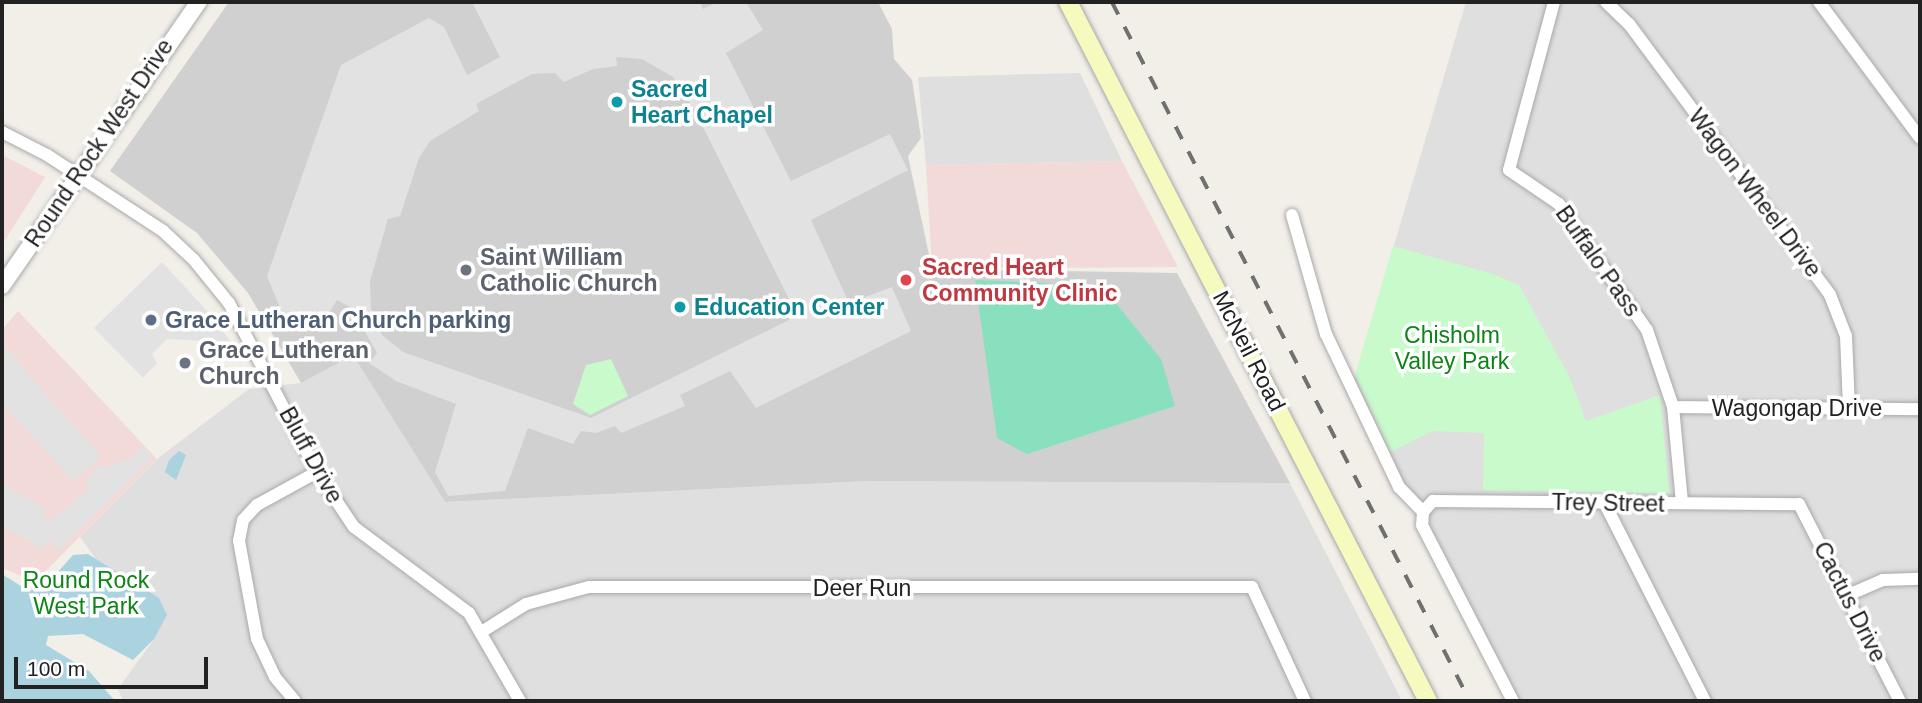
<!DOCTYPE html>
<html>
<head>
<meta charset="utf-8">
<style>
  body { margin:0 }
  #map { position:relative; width:1922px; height:703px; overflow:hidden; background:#f2efe9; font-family:Arial,sans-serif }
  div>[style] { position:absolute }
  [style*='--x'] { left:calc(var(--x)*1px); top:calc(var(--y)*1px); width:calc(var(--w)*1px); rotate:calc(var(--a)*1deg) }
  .residential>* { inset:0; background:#e0dfdf }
  .commercial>* { inset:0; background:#f2dad9 }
  .religious>* { inset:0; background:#d0d0d0 }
  .park>* { inset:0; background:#c8facc }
  .pitch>* { inset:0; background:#88e0be }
  .parking>* { inset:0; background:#e2e2e2 }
  .water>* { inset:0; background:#aad3df }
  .roads { filter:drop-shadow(0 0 2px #a9a9a9) drop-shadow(0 0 2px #a9a9a9) }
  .minor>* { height:12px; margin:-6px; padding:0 6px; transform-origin:6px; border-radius:6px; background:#fff }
  .tertiary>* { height:16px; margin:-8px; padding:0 8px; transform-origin:8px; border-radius:8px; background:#fff }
  .secondary>* { height:18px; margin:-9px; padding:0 9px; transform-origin:9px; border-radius:9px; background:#f7fabf }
  .rail>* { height:3.5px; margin-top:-1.75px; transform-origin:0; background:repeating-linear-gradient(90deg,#707070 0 14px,transparent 0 28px) }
  .dots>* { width:19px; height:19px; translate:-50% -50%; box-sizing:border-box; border:4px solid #fff; border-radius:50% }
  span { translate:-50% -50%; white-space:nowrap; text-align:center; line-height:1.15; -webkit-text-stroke:7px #fff; paint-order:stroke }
  .culture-label { font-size:23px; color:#0d838f; font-weight:700 }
  .left { translate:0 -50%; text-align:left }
  .street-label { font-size:23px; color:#222 }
  .worship-label { font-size:23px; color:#5b616d; font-weight:700 }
  .health-label { font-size:23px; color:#be3a42; font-weight:700 }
  .service-label { font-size:23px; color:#4e5e75; font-weight:700 }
  .park-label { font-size:23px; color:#0c8416 }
  .frame { position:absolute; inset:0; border:4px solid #222; pointer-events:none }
  .scale { position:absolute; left:14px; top:657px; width:194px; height:32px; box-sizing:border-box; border:4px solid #222; border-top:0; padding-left:9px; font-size:21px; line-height:24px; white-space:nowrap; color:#222; -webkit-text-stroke:5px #fff; paint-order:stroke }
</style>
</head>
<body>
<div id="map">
  <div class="residential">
    <div style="clip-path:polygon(1466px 2px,1920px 2px,1920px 701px,1511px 701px,1352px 387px)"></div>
    <div style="clip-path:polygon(1080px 73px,1122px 161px,926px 165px,918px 77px)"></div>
    <div style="clip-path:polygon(353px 354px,445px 502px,870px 481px,1290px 483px,1402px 701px,123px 701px,118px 689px,154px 639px,80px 537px,157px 459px,249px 389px,301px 383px)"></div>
  </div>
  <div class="commercial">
    <div style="clip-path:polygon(2px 155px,45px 177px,2px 245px)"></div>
    <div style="clip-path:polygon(1122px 161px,1178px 267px,932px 269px,926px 165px)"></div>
    <div style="clip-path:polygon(18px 311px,157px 459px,35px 582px,2px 568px,2px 330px)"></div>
  </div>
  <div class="religious">
    <div style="clip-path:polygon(229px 2px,878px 2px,892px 29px,894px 59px,912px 80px,921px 138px,908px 156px,932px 269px,1177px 273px,1290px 483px,869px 481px,445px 502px,353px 355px,301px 383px,248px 293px,197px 233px,110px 171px)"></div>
  </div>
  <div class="park">
    <div style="clip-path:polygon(1393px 246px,1493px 274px,1519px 285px,1570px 378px,1586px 421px,1660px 395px,1669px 493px,1483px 490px,1484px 433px,1433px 431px,1390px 452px,1355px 375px)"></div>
    <div style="clip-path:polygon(611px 359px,628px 396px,590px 415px,573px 404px,586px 365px)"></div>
  </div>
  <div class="pitch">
    <div style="clip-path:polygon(975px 280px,1044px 283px,1114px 301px,1161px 359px,1175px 406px,1027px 454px,997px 438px)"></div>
  </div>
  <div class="parking">
    <div style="clip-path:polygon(evenodd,472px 2px,700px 2px,703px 9px,718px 2px,746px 2px,763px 30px,726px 53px,791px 181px,890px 134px,908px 170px,811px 220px,849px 303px,892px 287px,911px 331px,756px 408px,730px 371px,680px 395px,685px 406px,621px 433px,615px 426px,596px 433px,581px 431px,573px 444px,528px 428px,505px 491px,448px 496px,435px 472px,456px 404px,396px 381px,369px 363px,377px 353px,352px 308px,337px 300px,331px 310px,300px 324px,285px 320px,267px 276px,341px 65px,429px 18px,444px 27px,467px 75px,500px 57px,472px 2px,616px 57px,642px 59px,673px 77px,695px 111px,794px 309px,789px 320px,591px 418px,403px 352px,382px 335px,371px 309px,370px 281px,388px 219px,400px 216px,419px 158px,430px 141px,479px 111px,476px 104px,532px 74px,555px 73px,564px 82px,593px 69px,617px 66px,616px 57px)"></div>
    <div style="clip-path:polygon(162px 262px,208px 312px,194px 328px,223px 331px,231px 342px,167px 339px,152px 354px,157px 363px,143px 378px,94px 328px)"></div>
    <div style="clip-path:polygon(5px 347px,101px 456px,73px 482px,2px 403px)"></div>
    <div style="clip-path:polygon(144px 446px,152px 458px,59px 550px,50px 540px,43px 549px,2px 526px,2px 484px,46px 509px,42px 517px,51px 521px,87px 490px,88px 477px,98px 467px,116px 465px,123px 458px,126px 462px)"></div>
  </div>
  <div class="water">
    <div style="clip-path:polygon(179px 451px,186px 455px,176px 480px,165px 472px,169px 460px)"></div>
    <div style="clip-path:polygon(88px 554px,159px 598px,167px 615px,154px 639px,133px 660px,83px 634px,48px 636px,46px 645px,89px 671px,115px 701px,4px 701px,2px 574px,27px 590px,42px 590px,73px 555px)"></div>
  </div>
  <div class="roads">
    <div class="minor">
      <div style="--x:1554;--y:2;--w:174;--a:105"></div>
      <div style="--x:1509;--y:170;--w:60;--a:34.2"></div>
      <div style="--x:1559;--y:204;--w:154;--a:55.1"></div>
      <div style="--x:1647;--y:330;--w:81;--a:71.3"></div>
      <div style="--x:1673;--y:407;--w:96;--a:84.6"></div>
      <div style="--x:1606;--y:2;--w:32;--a:44"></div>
      <div style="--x:1629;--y:24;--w:337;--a:53.4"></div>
      <div style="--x:1830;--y:295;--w:44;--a:68.7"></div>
      <div style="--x:1846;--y:336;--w:72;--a:87.6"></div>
      <div style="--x:1819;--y:2;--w:169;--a:53.4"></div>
      <div style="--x:2;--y:132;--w:51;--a:27.1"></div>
      <div style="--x:47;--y:155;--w:139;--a:33.2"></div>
      <div style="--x:163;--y:231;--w:42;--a:43.1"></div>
      <div style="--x:194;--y:260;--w:55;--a:50.9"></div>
      <div style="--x:229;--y:303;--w:191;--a:62.5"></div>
      <div style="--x:317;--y:472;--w:66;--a:56.1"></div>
      <div style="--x:354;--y:527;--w:144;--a:36.8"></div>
      <div style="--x:469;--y:613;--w:102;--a:59.9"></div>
      <div style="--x:1292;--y:215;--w:124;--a:74.1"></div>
      <div style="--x:1326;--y:334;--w:170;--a:64.5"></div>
      <div style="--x:1399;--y:487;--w:35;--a:46"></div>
      <div style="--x:1673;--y:407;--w:247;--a:0.5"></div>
      <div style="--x:1604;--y:502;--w:223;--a:63.1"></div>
      <div style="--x:1423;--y:512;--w:15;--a:-48"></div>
      <div style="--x:1433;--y:501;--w:366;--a:0.5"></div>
      <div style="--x:1799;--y:504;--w:221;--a:62.9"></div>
      <div style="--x:1423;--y:512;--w:13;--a:94"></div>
      <div style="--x:1422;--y:525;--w:198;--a:62.7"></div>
      <div style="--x:1846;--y:596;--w:40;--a:-23.4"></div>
      <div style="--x:1883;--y:580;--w:37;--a:-2"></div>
      <div style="--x:483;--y:631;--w:51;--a:-32.1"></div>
      <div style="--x:526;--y:604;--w:65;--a:-15.1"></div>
      <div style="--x:589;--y:587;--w:663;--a:0"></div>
      <div style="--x:1252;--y:587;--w:126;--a:65.1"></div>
      <div style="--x:295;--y:701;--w:31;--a:-130"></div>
      <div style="--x:275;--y:677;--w:42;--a:-115.3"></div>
      <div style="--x:257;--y:639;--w:100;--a:-100.4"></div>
      <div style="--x:239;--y:541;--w:21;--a:-79"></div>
      <div style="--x:243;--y:520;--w:21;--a:-47"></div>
      <div style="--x:257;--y:505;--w:68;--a:-28.8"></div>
    </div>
    <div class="tertiary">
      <div style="--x:2;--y:286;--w:346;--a:-55.3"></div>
    </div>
    <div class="secondary">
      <div style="--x:1068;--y:2;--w:786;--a:62.75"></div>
    </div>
  </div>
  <div class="rail">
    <div style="--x:1112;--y:2;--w:785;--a:62.88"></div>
  </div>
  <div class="dots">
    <div style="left:617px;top:102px;background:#0f9aa8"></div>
    <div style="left:466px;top:270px;background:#6b7280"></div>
    <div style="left:906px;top:280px;background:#e0444e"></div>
    <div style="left:680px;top:307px;background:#0f9aa8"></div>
    <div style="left:151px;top:320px;background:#5c6f8a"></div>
    <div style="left:185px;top:363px;background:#6b7280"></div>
  </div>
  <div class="culture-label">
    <span class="left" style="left:631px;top:102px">Sacred<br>Heart Chapel</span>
    <span class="left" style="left:694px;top:307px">Education Center</span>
  </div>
  <div class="street-label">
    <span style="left:99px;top:143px;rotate:-56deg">Round Rock West Drive</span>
    <span style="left:1755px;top:193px;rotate:53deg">Wagon Wheel Drive</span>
    <span style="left:1598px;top:261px;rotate:55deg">Buffalo Pass</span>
    <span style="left:1249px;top:351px;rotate:63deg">McNeil Road</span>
    <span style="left:1797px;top:408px">Wagongap Drive</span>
    <span style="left:311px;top:455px;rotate:61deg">Bluff Drive</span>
    <span style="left:1608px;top:503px;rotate:1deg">Trey Street</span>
    <span style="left:862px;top:588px">Deer Run</span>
    <span style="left:1850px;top:602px;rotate:63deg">Cactus Drive</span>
  </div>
  <div class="worship-label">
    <span class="left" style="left:480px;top:270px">Saint William<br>Catholic Church</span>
    <span class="left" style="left:199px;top:363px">Grace Lutheran<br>Church</span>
  </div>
  <div class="health-label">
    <span class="left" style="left:922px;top:280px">Sacred Heart<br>Community Clinic</span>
  </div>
  <div class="service-label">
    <span class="left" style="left:165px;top:320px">Grace Lutheran Church parking</span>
  </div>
  <div class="park-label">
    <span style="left:1452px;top:348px">Chisholm<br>Valley Park</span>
    <span style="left:86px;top:593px">Round Rock<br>West Park</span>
  </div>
  <div class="frame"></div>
  <div class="scale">100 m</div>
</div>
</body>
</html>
